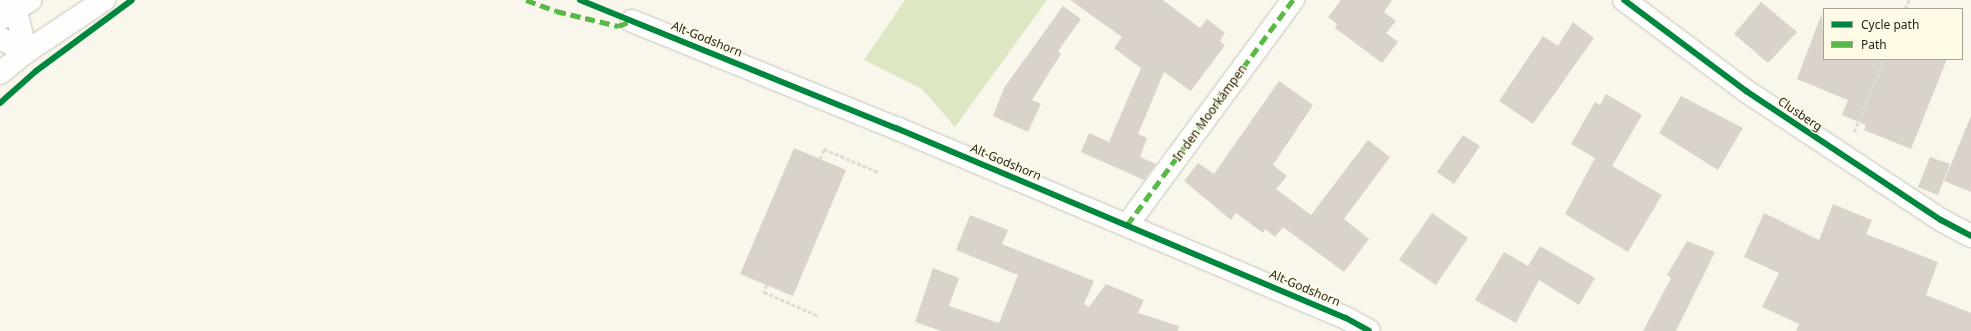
<!DOCTYPE html>
<html>
<head>
<meta charset="utf-8">
<style>
  body { margin:0 }
  #map { position:relative; width:1971px; height:331px; overflow:hidden; background:#f9f6ec; font-family:"Noto Sans",sans-serif }
  div>[style] { position:absolute }
  [style*='--x'] { left:calc(var(--x)*1px); top:calc(var(--y)*1px); width:calc(var(--w)*1px); rotate:calc(var(--a)*1deg) }
  .green>* { inset:0; background:#dee7c4 }
  .building>* { inset:0; background:#d9d3cc }
  .path>* { height:2.5px; margin-top:-1.25px; transform-origin:0; background:repeating-linear-gradient(90deg,#dbdbd8 0 4px,transparent 0 6px) }
  .roads { filter:drop-shadow(0 0 1px #c6c3ba) drop-shadow(0 0 1px #c6c3ba) }
  .minor>* { height:22px; margin:-11px; padding:0 11px; transform-origin:11px; border-radius:11px; background:#fefefc }
  .tertiary>* { height:22px; margin:-11px; padding:0 11px; transform-origin:11px; border-radius:11px; background:#fefefc }
  .secondary>* { height:22px; margin:-11px; padding:0 11px; transform-origin:11px; border-radius:11px; background:#fefefc }
  .trunk>* { height:22px; margin:-11px; padding:0 11px; transform-origin:11px; border-radius:11px; background:#fefefc }
  .quiet>* { height:5px; margin-top:-2.5px; transform-origin:0; background:repeating-linear-gradient(90deg,#58b947 0 10px,transparent 0 15px) }
  .cycleway>* { height:6px; margin:-3px; padding:0 3px; transform-origin:3px; border-radius:3px; background:#00873e }
  span { translate:-50% -50%; white-space:nowrap; text-align:center; line-height:1.15; -webkit-text-stroke:3px #fffae6; paint-order:stroke }
  .street-label { font-size:12px; color:#211f16 }
  .legend { position:absolute; left:1823px; top:8px; width:140px; height:52px; box-sizing:border-box; background:#fffae6; border:1px solid #a6a293; margin:0; padding:5px 7px; list-style:none; font-size:12px; color:#211f16 }
  .legend li { display:flex; align-items:center; gap:8px; height:20px }
  .legend b { width:20px; border:1px solid #a6a293 }
</style>
</head>
<body>
<div id="map">
  <div class="green">
    <div style="clip-path:polygon(905px 0,1047px 0,955px 127px,922px 89px,864px 60px)"></div>
  </div>
  <div class="building">
    <div style="clip-path:polygon(1070px 0,1163px 0,1200px 28px,1207px 19px,1225px 33px,1220px 41px,1225px 45px,1191px 91px,1164px 72px,1138px 134px,1147px 138px,1140px 157px,1156px 164px,1144px 180px,1081px 152px,1089px 133px,1109px 142px,1141px 68px,1114px 48px,1122px 37px)"></div>
    <div style="clip-path:polygon(1341px 0,1392px 0,1384px 12px,1396px 21px,1386px 33px,1398px 42px,1382px 63px,1335px 28px,1337px 24px,1328px 17px)"></div>
    <div style="clip-path:polygon(1761px 2px,1797px 32px,1768px 63px,1734px 34px)"></div>
    <div style="clip-path:polygon(1063px 6px,1081px 19px,1058px 51px,1061px 54px,1032px 100px,1041px 104px,1028px 132px,993px 116px,1004px 88px)"></div>
    <div style="clip-path:polygon(1822px 13px,1824px 59px,1947px 59px,1911px 149px,1864px 130px,1866px 125px,1842px 115px,1848px 100px,1797px 79px)"></div>
    <div style="clip-path:polygon(1573px 22px,1594px 38px,1533px 124px,1499px 101px,1543px 36px,1558px 46px)"></div>
    <div style="clip-path:polygon(1279px 81px,1313px 105px,1273px 165px,1287px 176px,1276px 189px,1311px 215px,1368px 140px,1390px 157px,1344px 219px,1369px 239px,1344px 272px,1283px 227px,1275px 237px,1265px 229px,1263px 233px,1236px 213px,1231px 220px,1184px 181px,1198px 163px,1214px 174px)"></div>
    <div style="clip-path:polygon(1606px 94px,1642px 115px,1612px 166px,1662px 195px,1628px 252px,1565px 214px,1595px 158px,1571px 144px,1595px 102px,1600px 105px)"></div>
    <div style="clip-path:polygon(1681px 96px,1743px 128px,1718px 170px,1659px 133px)"></div>
    <div style="clip-path:polygon(1971px 116px,1971px 192px,1944px 181px)"></div>
    <div style="clip-path:polygon(1463px 135px,1480px 146px,1454px 184px,1437px 172px)"></div>
    <div style="clip-path:polygon(794px 148px,846px 170px,793px 296px,740px 274px)"></div>
    <div style="clip-path:polygon(1930px 157px,1950px 164px,1938px 195px,1918px 187px)"></div>
    <div style="clip-path:polygon(1833px 204px,1872px 220px,1866px 234px,1938px 262px,1926px 295px,1971px 313px,1971px 331px,1796px 331px,1799px 324px,1762px 307px,1779px 273px,1744px 257px,1764px 213px,1819px 240px)"></div>
    <div style="clip-path:polygon(1432px 213px,1468px 238px,1436px 285px,1399px 260px)"></div>
    <div style="clip-path:polygon(970px 215px,1008px 230px,1002px 244px,1094px 281px,1084px 304px,1089px 307px,1106px 284px,1144px 300px,1138px 313px,1179px 326px,1178px 331px,941px 331px,915px 322px,933px 268px,959px 278px,949px 306px,999px 323px,1018px 275px,956px 250px)"></div>
    <div style="clip-path:polygon(1687px 241px,1715px 252px,1676px 331px,1643px 331px,1671px 278px,1667px 275px)"></div>
    <div style="clip-path:polygon(1540px 246px,1595px 278px,1579px 305px,1539px 280px,1516px 323px,1475px 300px,1504px 252px,1528px 266px)"></div>
  </div>
  <div class="path">
    <div style="--x:1905;--y:9;--w:10;--a:-66"></div>
    <div style="--x:1854;--y:132;--w:79;--a:-67.7"></div>
    <div style="--x:820;--y:159;--w:11;--a:-68"></div>
    <div style="--x:824;--y:149;--w:59;--a:23.1"></div>
    <div style="--x:767;--y:285;--w:8;--a:113"></div>
    <div style="--x:764;--y:292;--w:60;--a:23.6"></div>
  </div>
  <div class="roads">
    <div class="minor">
      <div style="--x:1624;--y:0;--w:152;--a:36.7"></div>
      <div style="--x:1746;--y:91;--w:234;--a:33.5"></div>
      <div style="--x:1941;--y:220;--w:34;--a:28"></div>
      <div style="--x:632;--y:21;--w:285;--a:22.1"></div>
      <div style="--x:896;--y:128;--w:488;--a:22.9"></div>
      <div style="--x:1346;--y:318;--w:26;--a:29"></div>
      <div style="--x:1127;--y:225;--w:280;--a:-53.6"></div>
    </div>
    <div class="tertiary">
      <div style="--x:0;--y:19;--w:36;--a:-32"></div>
      <div style="--x:26;--y:52;--w:94;--a:-33.7"></div>
    </div>
    <div class="secondary">
      <div style="--x:0;--y:73;--w:33;--a:-39"></div>
    </div>
    <div class="trunk">
      <div style="--x:7;--y:0;--w:14;--a:51"></div>
      <div style="--x:16;--y:11;--w:42;--a:76.3"></div>
      <div style="--x:0;--y:38;--w:30;--a:28"></div>
    </div>
  </div>
  <div class="quiet">
    <div style="--x:526;--y:0;--w:32;--a:20"></div>
    <div style="--x:556;--y:11;--w:64;--a:13.6"></div>
    <div style="--x:618;--y:26;--w:15;--a:-20"></div>
    <div style="--x:1127;--y:225;--w:280;--a:-53.6"></div>
  </div>
  <div class="cycleway">
    <div style="--x:580;--y:0;--w:341;--a:22.1"></div>
    <div style="--x:896;--y:128;--w:488;--a:22.9"></div>
    <div style="--x:1346;--y:318;--w:26;--a:29"></div>
    <div style="--x:1624;--y:0;--w:152;--a:36.7"></div>
    <div style="--x:1746;--y:91;--w:234;--a:33.5"></div>
    <div style="--x:1941;--y:220;--w:34;--a:28"></div>
    <div style="--x:0;--y:103;--w:48;--a:-41.6"></div>
    <div style="--x:36;--y:71;--w:119;--a:-36.5"></div>
  </div>
  <div class="street-label">
    <span style="left:707px;top:39px;rotate:22deg">Alt-Godshorn</span>
    <span style="left:1210px;top:113px;rotate:-54deg">In den Moorkämpen</span>
    <span style="left:1800px;top:114px;rotate:34deg">Clusberg</span>
    <span style="left:1006px;top:162px;rotate:23deg">Alt-Godshorn</span>
    <span style="left:1305px;top:288px;rotate:23deg">Alt-Godshorn</span>
  </div>
  <ul class="legend">
  <li><b style="height:5px;background:#00873e"></b>Cycle path</li>
  <li><b style="height:5px;background:#58b947"></b>Path</li>
  </ul>
</div>
</body>
</html>
